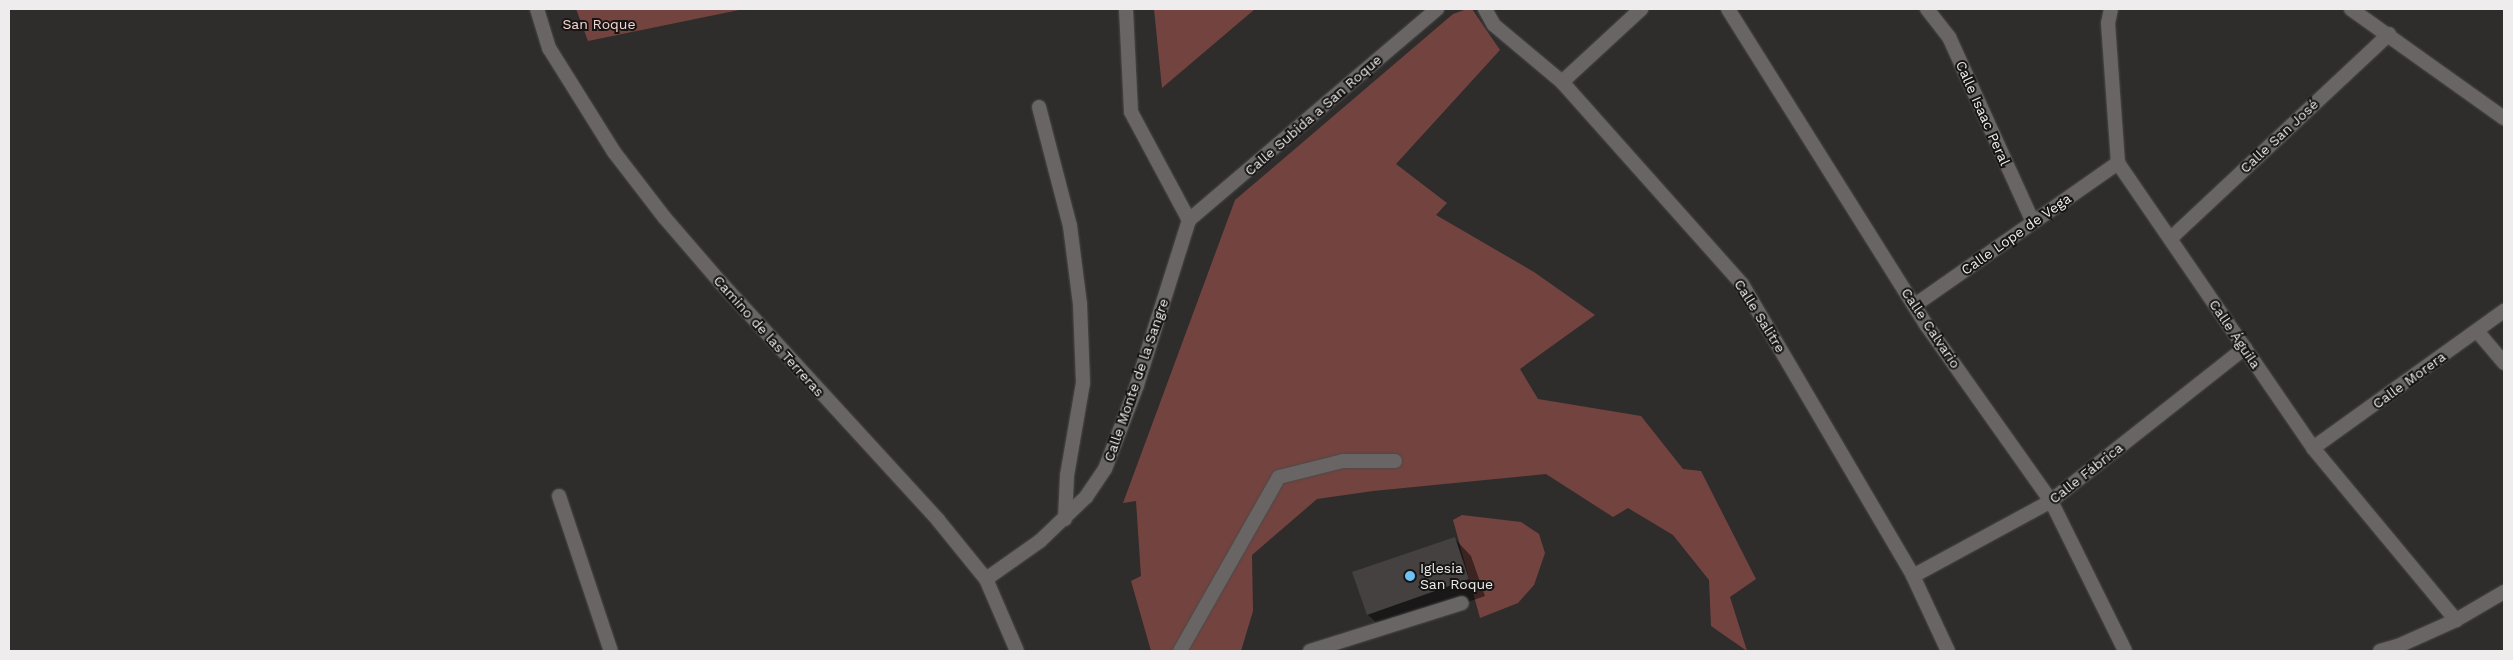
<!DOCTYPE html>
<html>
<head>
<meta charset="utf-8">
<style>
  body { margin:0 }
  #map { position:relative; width:2513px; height:660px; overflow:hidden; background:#2f2c2c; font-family:"Work Sans",sans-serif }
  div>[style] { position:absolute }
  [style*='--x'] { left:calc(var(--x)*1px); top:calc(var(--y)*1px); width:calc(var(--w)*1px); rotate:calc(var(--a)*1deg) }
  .green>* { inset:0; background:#73443f }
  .shadow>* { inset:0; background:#0007 }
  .building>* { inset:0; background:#444140 }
  .roads { filter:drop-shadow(0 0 1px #4b4848) drop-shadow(0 0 1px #4b4848) }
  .minor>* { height:14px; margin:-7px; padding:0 7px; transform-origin:7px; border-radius:7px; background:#696565 }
  .secondary>* { height:14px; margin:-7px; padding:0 7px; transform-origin:7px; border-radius:7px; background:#696565 }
  .dots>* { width:14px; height:14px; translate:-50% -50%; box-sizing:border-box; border:2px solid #161514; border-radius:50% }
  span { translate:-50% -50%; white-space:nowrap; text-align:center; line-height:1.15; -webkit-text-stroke:4px #161514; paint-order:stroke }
  .park-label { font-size:14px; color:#f8d6d2 }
  .street-label { font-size:14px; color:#eeecec }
  .poi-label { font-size:14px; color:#eeecec }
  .left { translate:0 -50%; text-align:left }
  .frame { position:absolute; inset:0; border:10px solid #eeecec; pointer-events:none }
</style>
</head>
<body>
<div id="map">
  <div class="green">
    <div style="clip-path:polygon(576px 9px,744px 9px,588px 41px)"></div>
    <div style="clip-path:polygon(1154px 9px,1255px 9px,1162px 88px)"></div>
    <div style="clip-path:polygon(1467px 9px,1472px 9px,1500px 50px,1396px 164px,1447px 203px,1436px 215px,1534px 272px,1595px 315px,1520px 369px,1538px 399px,1641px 416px,1683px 469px,1701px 471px,1756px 579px,1730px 597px,1747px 651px,1711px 626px,1709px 580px,1673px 535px,1628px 508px,1613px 517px,1546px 474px,1373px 491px,1317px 499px,1252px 555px,1253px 611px,1241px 651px,1151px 651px,1131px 581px,1141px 576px,1136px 501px,1123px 503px,1235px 200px,1453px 14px)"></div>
    <div style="clip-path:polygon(1462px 515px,1521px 522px,1539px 534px,1545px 553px,1534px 585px,1518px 603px,1480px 618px,1453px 520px)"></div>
  </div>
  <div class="shadow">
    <div style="clip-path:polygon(1455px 539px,1471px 556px,1485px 596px,1385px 631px,1368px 615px,1353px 573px)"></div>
  </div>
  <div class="building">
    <div style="clip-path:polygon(1455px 537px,1469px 579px,1367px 615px,1352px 572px)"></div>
  </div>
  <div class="roads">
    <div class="minor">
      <div style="--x:537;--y:9;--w:41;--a:72.9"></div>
      <div style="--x:549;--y:48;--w:123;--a:58"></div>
      <div style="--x:614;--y:152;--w:82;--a:52.4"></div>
      <div style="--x:664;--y:217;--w:87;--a:49.2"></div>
      <div style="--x:721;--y:283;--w:321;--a:47.5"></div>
      <div style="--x:938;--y:520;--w:76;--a:50.9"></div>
      <div style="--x:986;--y:579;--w:78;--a:66.7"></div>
      <div style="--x:1126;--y:9;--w:103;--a:87.2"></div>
      <div style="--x:1131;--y:112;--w:123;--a:61.8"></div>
      <div style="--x:1485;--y:9;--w:18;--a:61"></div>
      <div style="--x:1494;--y:25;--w:89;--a:40"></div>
      <div style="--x:1562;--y:82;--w:271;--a:48.3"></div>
      <div style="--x:1742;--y:284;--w:338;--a:59.6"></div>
      <div style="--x:1913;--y:576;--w:83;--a:65"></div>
      <div style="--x:1728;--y:9;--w:374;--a:57.9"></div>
      <div style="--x:1927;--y:326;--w:214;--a:54.7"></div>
      <div style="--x:2051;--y:501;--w:167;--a:63.7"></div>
      <div style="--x:1927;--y:9;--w:36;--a:52"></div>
      <div style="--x:1949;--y:37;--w:203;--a:65.6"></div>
      <div style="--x:2111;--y:9;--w:14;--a:102"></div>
      <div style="--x:2108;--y:23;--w:140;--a:85.9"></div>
      <div style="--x:2118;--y:163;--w:345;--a:55.6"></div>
      <div style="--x:2313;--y:448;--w:224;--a:50.3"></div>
      <div style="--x:1562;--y:82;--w:108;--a:-42.7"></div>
      <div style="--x:1039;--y:107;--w:123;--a:75.4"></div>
      <div style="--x:1070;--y:226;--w:79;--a:82.7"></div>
      <div style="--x:1080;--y:304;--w:79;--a:87.8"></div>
      <div style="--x:1083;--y:383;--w:94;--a:99.8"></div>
      <div style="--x:1067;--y:476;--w:43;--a:92.7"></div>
      <div style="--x:1189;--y:220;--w:326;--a:-40.4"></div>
      <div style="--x:2170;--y:239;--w:300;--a:-43.1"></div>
      <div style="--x:1915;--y:305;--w:248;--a:-35"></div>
      <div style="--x:2477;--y:331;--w:42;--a:49.8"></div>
      <div style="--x:2313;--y:448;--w:235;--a:-35.7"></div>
      <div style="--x:559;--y:496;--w:163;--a:71.5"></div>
      <div style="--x:1913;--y:576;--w:157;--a:-28.5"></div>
      <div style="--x:2051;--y:501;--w:247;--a:-38.3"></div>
      <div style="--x:986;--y:579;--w:66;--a:-35.1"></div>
      <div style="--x:1040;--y:541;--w:64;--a:-43.7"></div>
      <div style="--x:1086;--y:497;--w:34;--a:-56"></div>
      <div style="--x:1105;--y:469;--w:90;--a:-69.1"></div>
      <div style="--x:1137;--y:385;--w:173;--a:-72.5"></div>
      <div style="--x:1180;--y:651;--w:200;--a:-60.4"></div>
      <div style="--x:1279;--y:477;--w:66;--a:-14"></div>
      <div style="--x:1343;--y:461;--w:52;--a:0"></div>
      <div style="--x:1310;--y:651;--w:159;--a:-17.5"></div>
      <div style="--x:2380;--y:651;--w:19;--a:-16"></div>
      <div style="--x:2398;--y:646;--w:64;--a:-24.1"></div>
      <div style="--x:2456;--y:620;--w:56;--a:-30.3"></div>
    </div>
    <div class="secondary">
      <div style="--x:2351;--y:9;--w:188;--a:35.5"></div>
    </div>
  </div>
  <div class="dots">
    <div style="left:1410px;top:576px;background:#6ec2f3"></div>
  </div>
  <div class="park-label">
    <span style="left:599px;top:24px">San Roque</span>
  </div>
  <div class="street-label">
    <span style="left:1983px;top:113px;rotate:66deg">Calle Isaac Peral</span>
    <span style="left:1313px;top:115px;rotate:-41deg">Calle Subida a San Roque</span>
    <span style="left:2279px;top:136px;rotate:-43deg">Calle San José</span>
    <span style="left:2016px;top:234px;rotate:-35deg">Calle Lope de Vega</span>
    <span style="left:1760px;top:316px;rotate:58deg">Calle Salitre</span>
    <span style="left:1931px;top:328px;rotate:56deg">Calle Calvario</span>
    <span style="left:2235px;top:334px;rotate:56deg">Calle Águila</span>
    <span style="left:769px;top:336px;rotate:48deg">Camino de las Terreras</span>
    <span style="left:1136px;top:380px;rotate:-71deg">Calle Monte de la Sangre</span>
    <span style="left:2409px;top:380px;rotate:-36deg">Calle Morera</span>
    <span style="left:2086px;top:473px;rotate:-38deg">Calle Fábrica</span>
  </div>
  <div class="poi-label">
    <span class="left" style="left:1420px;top:576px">Iglesia<br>San Roque</span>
  </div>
  <div class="frame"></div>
</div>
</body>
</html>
